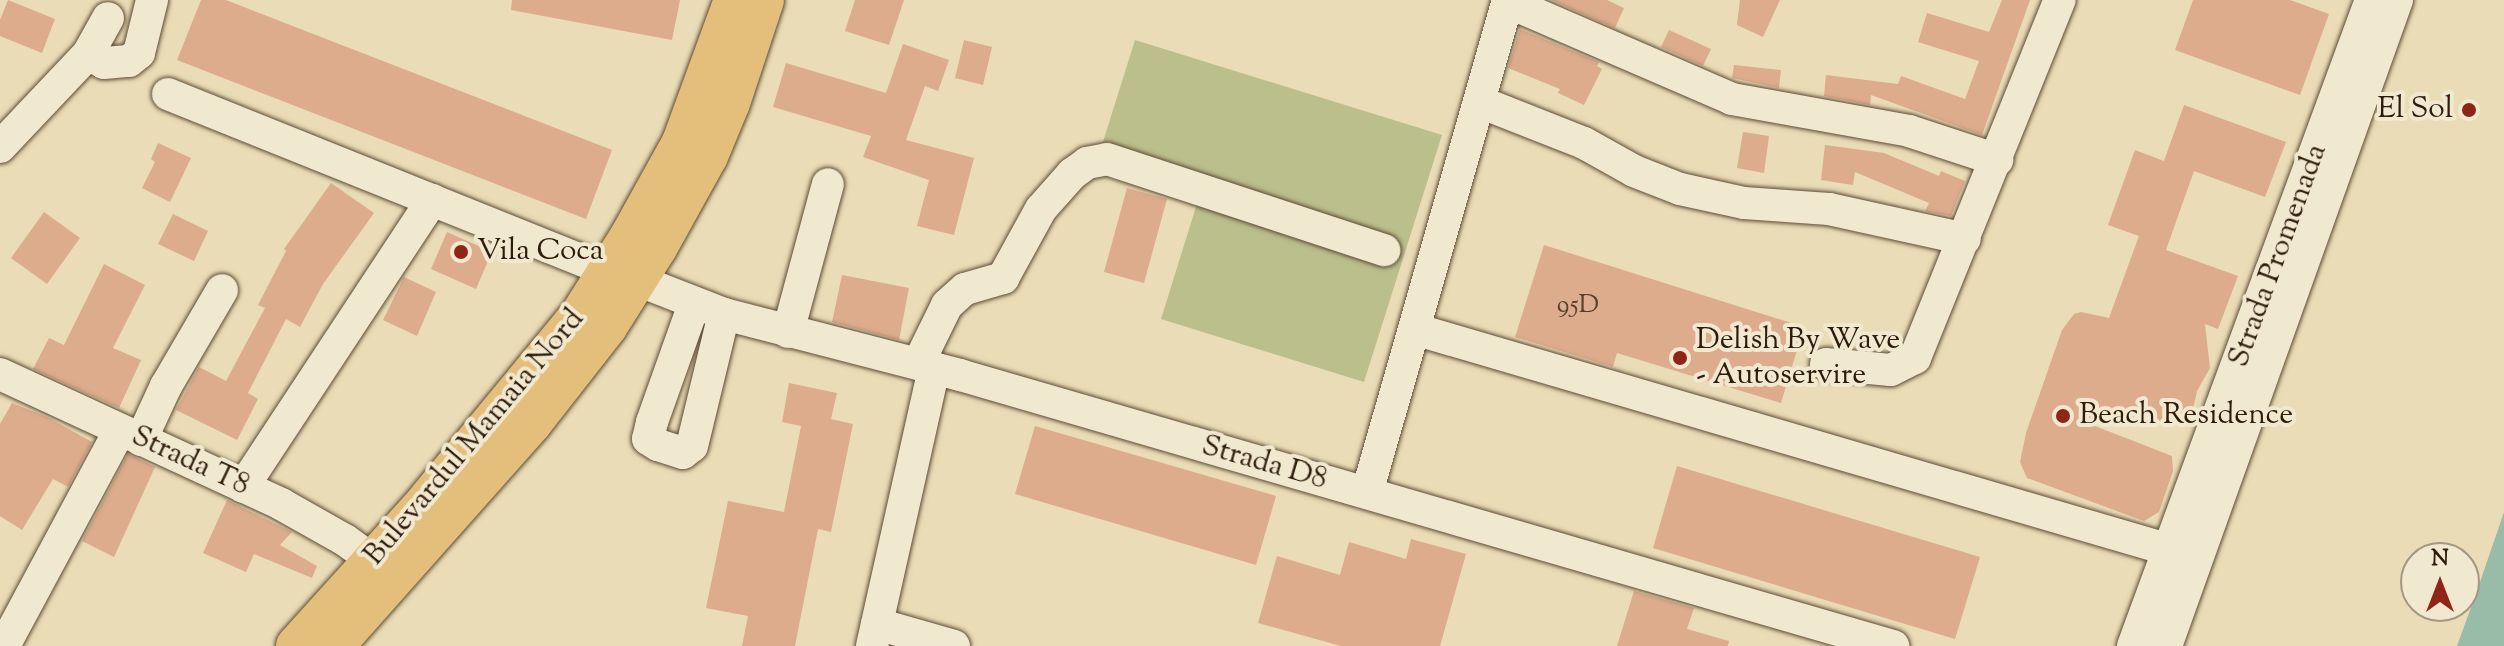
<!DOCTYPE html>
<html>
<head>
<meta charset="utf-8">
<style>
  body { margin:0 }
  #map { position:relative; width:2504px; height:646px; overflow:hidden; background:#e9dcb6; font-family:"Sorts Mill Goudy",serif }
  div>[style] { position:absolute }
  [style*='--x'] { left:calc(var(--x)*1px); top:calc(var(--y)*1px); width:calc(var(--w)*1px); rotate:calc(var(--a)*1deg) }
  .green>* { inset:0; background:#bbbf8b }
  .water>* { inset:0; background:#99bca8 }
  .building>* { inset:0; background:#ddac8d }
  .roads { filter:drop-shadow(0 0 2px #5e4b36) drop-shadow(0 0 2px #5e4b36) }
  .minor>* { height:32px; margin:-16px; padding:0 16px; transform-origin:16px; border-radius:16px; background:#f1e8d0 }
  .major>* { height:40px; margin:-20px; padding:0 20px; transform-origin:20px; border-radius:20px; background:#e4be7b }
  .dots>* { width:22px; height:22px; translate:-50% -50%; box-sizing:border-box; border:4px solid #f1e8d0; border-radius:50% }
  span { translate:-50% -50%; white-space:nowrap; text-align:center; line-height:1.15; -webkit-text-stroke:8px #f1e8d0; paint-order:stroke }
  .number-label { font-size:26px; color:#5a3f2c }
  .number-label span { -webkit-text-stroke-width:0 }
  .poi-label { font-size:30px; color:#2f1b0c }
  .right { translate:-100% -50%; text-align:right }
  .left { translate:0 -50%; text-align:left }
  .street-label { font-size:30px; color:#2f1b0c }
  .north { position:absolute; left:2400px; top:542px; width:80px; height:80px; box-sizing:border-box; background:#f1e8d0; border:2px solid #a39682; border-radius:50%; rotate:0deg; font-size:22px; font-weight:700; line-height:32px; text-align:center; color:#2f1b0c }
  .north::after { content:''; display:block; margin:auto; width:28px; height:36px; background:#8f2418; clip-path:polygon(50% 0,100% 100%,50% 72%,0 100%) }
</style>
</head>
<body>
<div id="map">
  <div class="green">
    <div style="clip-path:polygon(1135px 40px,1442px 135px,1364px 382px,1161px 319px,1200px 194px,1097px 161px)"></div>
  </div>
  <div class="water">
    <div style="clip-path:polygon(2504px 512px,2504px 646px,2457px 646px,2478px 588px)"></div>
  </div>
  <div class="building">
    <div style="clip-path:polygon(8px 0,55px 19px,42px 53px,0 36px,0 20px)"></div>
    <div style="clip-path:polygon(201px 0,226px 0,612px 150px,586px 219px,177px 60px)"></div>
    <div style="clip-path:polygon(512px 0,680px 0,672px 40px,511px 10px)"></div>
    <div style="clip-path:polygon(855px 0,904px 0,889px 45px,845px 31px)"></div>
    <div style="clip-path:polygon(1551px 0,1607px 0,1624px 8px,1615px 28px)"></div>
    <div style="clip-path:polygon(1740px 0,1780px 0,1763px 37px,1737px 25px)"></div>
    <div style="clip-path:polygon(2002px 0,2030px 0,1982px 135px,1871px 95px,1870px 105px,1824px 96px,1826px 75px,1898px 84px,1901px 76px,1965px 99px,1979px 61px,1918px 42px,1927px 13px,1989px 32px)"></div>
    <div style="clip-path:polygon(2193px 0,2290px 0,2329px 14px,2300px 95px,2175px 50px)"></div>
    <div style="clip-path:polygon(1520px 29px,1599px 62px,1597px 66px,1602px 69px,1584px 105px,1558px 93px,1560px 89px,1508px 68px)"></div>
    <div style="clip-path:polygon(1669px 30px,1711px 49px,1703px 66px,1661px 47px)"></div>
    <div style="clip-path:polygon(964px 40px,992px 47px,983px 85px,955px 78px)"></div>
    <div style="clip-path:polygon(903px 44px,949px 60px,938px 91px,925px 86px,906px 140px,974px 158px,954px 235px,917px 226px,929px 180px,863px 157px,871px 136px,773px 107px,786px 63px,886px 93px)"></div>
    <div style="clip-path:polygon(1734px 65px,1781px 70px,1779px 88px,1732px 78px)"></div>
    <div style="clip-path:polygon(2184px 105px,2286px 142px,2265px 197px,2194px 171px,2166px 250px,2238px 276px,2218px 329px,2205px 324px,2210px 368px,2197px 391px,2191px 418px,2184px 421px,2082px 421px,2172px 456px,2173px 471px,2159px 512px,2144px 521px,2027px 478px,2020px 462px,2026px 433px,2062px 330px,2074px 314px,2081px 312px,2109px 318px,2139px 236px,2108px 225px,2135px 150px,2164px 161px)"></div>
    <div style="clip-path:polygon(1743px 132px,1769px 136px,1764px 173px,1737px 168px)"></div>
    <div style="clip-path:polygon(158px 143px,191px 158px,170px 202px,142px 188px,155px 162px,151px 159px)"></div>
    <div style="clip-path:polygon(1825px 145px,1884px 153px,1939px 176px,1941px 171px,1965px 181px,1951px 216px,1925px 211px,1929px 203px,1855px 172px,1853px 185px,1821px 180px)"></div>
    <div style="clip-path:polygon(331px 183px,374px 213px,323px 284px,300px 327px,286px 319px,248px 393px,258px 399px,237px 440px,176px 410px,199px 367px,226px 381px,265px 308px,258px 305px,286px 251px,284px 249px)"></div>
    <div style="clip-path:polygon(1127px 188px,1167px 199px,1144px 283px,1104px 272px)"></div>
    <div style="clip-path:polygon(44px 212px,80px 238px,47px 284px,11px 258px)"></div>
    <div style="clip-path:polygon(173px 214px,208px 231px,194px 261px,158px 244px)"></div>
    <div style="clip-path:polygon(447px 232px,492px 252px,476px 289px,431px 269px)"></div>
    <div style="clip-path:polygon(1544px 245px,1804px 327px,1781px 403px,1617px 353px,1613px 367px,1515px 337px)"></div>
    <div style="clip-path:polygon(104px 264px,145px 285px,113px 348px,141px 360px,119px 408px,33px 369px,49px 338px,64px 345px)"></div>
    <div style="clip-path:polygon(842px 275px,909px 288px,899px 340px,832px 322px)"></div>
    <div style="clip-path:polygon(404px 277px,436px 292px,417px 336px,383px 320px)"></div>
    <div style="clip-path:polygon(789px 383px,837px 393px,831px 419px,853px 424px,831px 532px,818px 529px,795px 646px,742px 646px,748px 616px,706px 608px,728px 501px,784px 512px,801px 426px,782px 422px)"></div>
    <div style="clip-path:polygon(12px 403px,47px 417px,92px 442px,68px 487px,53px 479px,22px 530px,0 516px,0 424px)"></div>
    <div style="clip-path:polygon(1035px 426px,1276px 496px,1256px 565px,1015px 494px)"></div>
    <div style="clip-path:polygon(128px 454px,155px 467px,114px 557px,82px 541px)"></div>
    <div style="clip-path:polygon(1677px 466px,1980px 557px,1955px 639px,1653px 548px)"></div>
    <div style="clip-path:polygon(227px 500px,292px 532px,280px 545px,317px 566px,312px 578px,254px 554px,246px 572px,203px 553px)"></div>
    <div style="clip-path:polygon(1411px 539px,1466px 554px,1440px 646px,1341px 646px,1258px 623px,1277px 556px,1340px 575px,1349px 542px,1406px 559px)"></div>
    <div style="clip-path:polygon(1634px 591px,1694px 608px,1687px 629px,1729px 641px,1728px 646px,1617px 646px)"></div>
  </div>
  <div class="roads">
    <div class="minor">
      <div style="--x:1508;--y:2;--w:244;--a:23.4"></div>
      <div style="--x:1732;--y:99;--w:180;--a:10.2"></div>
      <div style="--x:1909;--y:131;--w:93;--a:18.2"></div>
      <div style="--x:88;--y:54;--w:18;--a:29"></div>
      <div style="--x:104;--y:63;--w:25;--a:-5"></div>
      <div style="--x:129;--y:61;--w:13;--a:-39"></div>
      <div style="--x:139;--y:53;--w:55;--a:-76.2"></div>
      <div style="--x:168;--y:94;--w:474;--a:21.9"></div>
      <div style="--x:1480;--y:102;--w:112;--a:21.5"></div>
      <div style="--x:1584;--y:143;--w:57;--a:29.2"></div>
      <div style="--x:1634;--y:171;--w:49;--a:21.4"></div>
      <div style="--x:1680;--y:189;--w:66;--a:12.3"></div>
      <div style="--x:1744;--y:203;--w:85;--a:4"></div>
      <div style="--x:1829;--y:209;--w:139;--a:12.4"></div>
      <div style="--x:0;--y:147;--w:128;--a:-46.6"></div>
      <div style="--x:88;--y:54;--w:41;--a:-60.9"></div>
      <div style="--x:637;--y:280;--w:93;--a:21.3"></div>
      <div style="--x:724;--y:314;--w:244;--a:14.5"></div>
      <div style="--x:960;--y:375;--w:972;--a:16.2"></div>
      <div style="--x:694;--y:304;--w:125;--a:109.6"></div>
      <div style="--x:652;--y:422;--w:17;--a:103"></div>
      <div style="--x:648;--y:439;--w:12;--a:31"></div>
      <div style="--x:658;--y:445;--w:26;--a:18"></div>
      <div style="--x:683;--y:453;--w:11;--a:-38"></div>
      <div style="--x:692;--y:446;--w:136;--a:-76.4"></div>
      <div style="--x:1414;--y:329;--w:788;--a:16.3"></div>
      <div style="--x:788;--y:332;--w:153;--a:-74.9"></div>
      <div style="--x:918;--y:364;--w:66;--a:-63.8"></div>
      <div style="--x:947;--y:305;--w:24;--a:-42"></div>
      <div style="--x:965;--y:289;--w:40;--a:-16"></div>
      <div style="--x:1003;--y:278;--w:79;--a:-61.2"></div>
      <div style="--x:1041;--y:209;--w:47;--a:-48.5"></div>
      <div style="--x:1072;--y:174;--w:19;--a:-36"></div>
      <div style="--x:1087;--y:163;--w:20;--a:-11"></div>
      <div style="--x:1107;--y:159;--w:292;--a:18.2"></div>
      <div style="--x:1826;--y:364;--w:65;--a:5.3"></div>
      <div style="--x:1891;--y:370;--w:27;--a:-27"></div>
      <div style="--x:1915;--y:358;--w:386;--a:-68"></div>
      <div style="--x:0;--y:374;--w:310;--a:24.8"></div>
      <div style="--x:281;--y:504;--w:73;--a:29.4"></div>
      <div style="--x:345;--y:540;--w:36;--a:36"></div>
      <div style="--x:141;--y:440;--w:60;--a:-65.2"></div>
      <div style="--x:166;--y:386;--w:111;--a:-59.7"></div>
      <div style="--x:243;--y:487;--w:344;--a:-56.6"></div>
      <div style="--x:1367;--y:493;--w:513;--a:-74.04"></div>
      <div style="--x:877;--y:624;--w:80;--a:15.9"></div>
      <div style="--x:4;--y:646;--w:245;--a:-61.8"></div>
      <div style="--x:872;--y:646;--w:285;--a:-77.4"></div>
      <div style="--x:2133;--y:646;--w:688;--a:-69.78"></div>
      <div style="--x:2166;--y:646;--w:686;--a:-70.32"></div>
    </div>
    <div class="major">
      <div style="--x:296;--y:646;--w:185;--a:-47.9"></div>
      <div style="--x:420;--y:509;--w:251;--a:-50.5"></div>
      <div style="--x:580;--y:315;--w:93;--a:-57.7"></div>
      <div style="--x:630;--y:236;--w:107;--a:-61"></div>
      <div style="--x:682;--y:142;--w:151;--a:-69.9"></div>
      <div style="--x:334;--y:646;--w:298;--a:-48.4"></div>
      <div style="--x:532;--y:423;--w:122;--a:-52"></div>
      <div style="--x:607;--y:327;--w:93;--a:-57.7"></div>
      <div style="--x:657;--y:248;--w:105;--a:-61"></div>
      <div style="--x:708;--y:156;--w:57;--a:-67.5"></div>
      <div style="--x:730;--y:103;--w:108;--a:-71.7"></div>
    </div>
  </div>
  <div class="dots">
    <div style="left:2469px;top:110px;background:#8f2418"></div>
    <div style="left:461px;top:252px;background:#8f2418"></div>
    <div style="left:1680px;top:358px;background:#8f2418"></div>
    <div style="left:2063px;top:416px;background:#8f2418"></div>
  </div>
  <div class="number-label">
    <span style="left:1578px;top:306px">95D</span>
  </div>
  <div class="poi-label">
    <span class="right" style="left:2453px;top:110px">El Sol</span>
    <span class="left" style="left:477px;top:252px">Vila Coca</span>
    <span class="left" style="left:1696px;top:358px">Delish By Wave<br>- Autoservire</span>
    <span class="left" style="left:2079px;top:416px">Beach Residence</span>
  </div>
  <div class="street-label">
    <span style="left:2279px;top:256px;rotate:-70deg">Strada Promenada</span>
    <span style="left:475px;top:438px;rotate:-50deg">Bulevardul Mamaia Nord</span>
    <span style="left:190px;top:462px;rotate:25deg">Strada T8</span>
    <span style="left:1264px;top:464px;rotate:16deg">Strada D8</span>
  </div>
  <div class="north">N</div>
</div>
</body>
</html>
